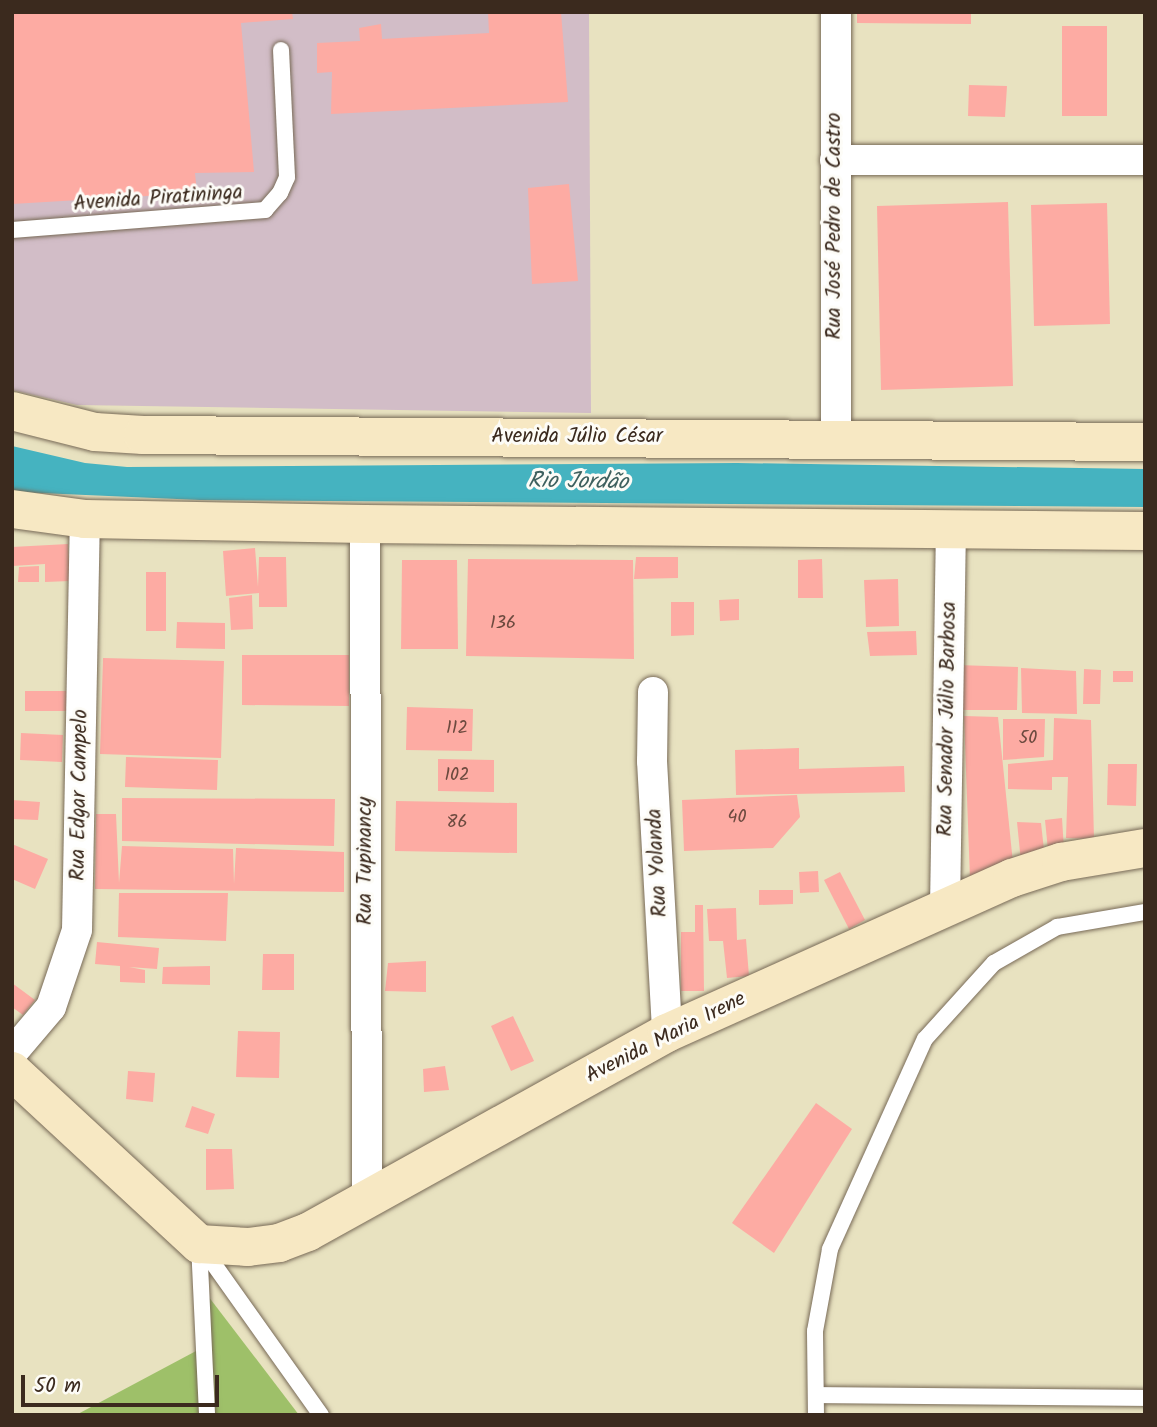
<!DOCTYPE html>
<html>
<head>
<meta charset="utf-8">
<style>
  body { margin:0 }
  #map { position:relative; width:1157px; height:1427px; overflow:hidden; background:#e8e2c0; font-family:Kalam,sans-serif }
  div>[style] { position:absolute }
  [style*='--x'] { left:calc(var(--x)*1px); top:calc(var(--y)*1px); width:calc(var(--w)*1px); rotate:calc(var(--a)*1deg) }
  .industrial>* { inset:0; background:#d2bdc7 }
  .green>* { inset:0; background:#9ec069 }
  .water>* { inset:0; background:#45b3c0 }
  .building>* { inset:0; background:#fdaba3 }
  .roads { filter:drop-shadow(0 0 2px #786a57) drop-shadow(0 0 2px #786a57) }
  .lane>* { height:16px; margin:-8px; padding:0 8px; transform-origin:8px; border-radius:8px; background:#fff }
  .street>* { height:30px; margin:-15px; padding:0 15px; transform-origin:15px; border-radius:15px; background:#fff }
  .secondary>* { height:38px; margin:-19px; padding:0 19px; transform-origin:19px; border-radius:19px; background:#f7e8c3 }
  span { translate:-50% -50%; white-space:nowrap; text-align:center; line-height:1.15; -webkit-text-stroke:6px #fdfcf7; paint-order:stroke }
  .number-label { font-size:18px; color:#6c4a3f }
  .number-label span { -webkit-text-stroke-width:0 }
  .street-label { font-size:21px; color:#3b2a1e }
  .water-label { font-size:23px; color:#3f615f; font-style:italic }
  .frame { position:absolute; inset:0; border:14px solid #3b2a1e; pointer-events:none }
  .scale { position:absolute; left:21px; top:1375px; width:198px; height:32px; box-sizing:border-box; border:4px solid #3b2a1e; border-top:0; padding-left:9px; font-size:21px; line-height:24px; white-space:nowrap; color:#3b2a1e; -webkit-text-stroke:5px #fdfcf7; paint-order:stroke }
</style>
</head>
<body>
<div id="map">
  <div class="industrial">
    <div style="clip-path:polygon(12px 12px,589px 12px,591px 413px,77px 405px,12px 390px)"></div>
  </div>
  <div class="green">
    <div style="clip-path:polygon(205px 1292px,299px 1415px,213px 1415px)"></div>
    <div style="clip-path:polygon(196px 1351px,202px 1415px,76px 1415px)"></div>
  </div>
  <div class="water">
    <div style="clip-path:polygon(12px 446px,85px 463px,127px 467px,737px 463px,1145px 469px,1145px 507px,200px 500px,17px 492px,12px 490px)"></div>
  </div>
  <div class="building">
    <div style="clip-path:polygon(12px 12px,292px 12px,293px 19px,241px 23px,254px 172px,195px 173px,197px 193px,12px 204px)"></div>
    <div style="clip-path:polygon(488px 12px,561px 12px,568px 102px,331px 114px,332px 72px,317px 73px,317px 43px,360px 41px,359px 28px,381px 24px,382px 39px,489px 33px)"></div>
    <div style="clip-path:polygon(857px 12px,971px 12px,971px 24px,857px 23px)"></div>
    <div style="clip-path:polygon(1062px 26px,1107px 26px,1107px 116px,1062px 116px)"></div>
    <div style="clip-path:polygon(969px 85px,1007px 86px,1005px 117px,968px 116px)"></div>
    <div style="clip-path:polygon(569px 184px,578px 281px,532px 284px,528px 188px)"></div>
    <div style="clip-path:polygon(1008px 202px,1013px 386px,881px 390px,877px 206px)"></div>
    <div style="clip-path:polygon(1107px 203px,1110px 324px,1034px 326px,1031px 205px)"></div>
    <div style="clip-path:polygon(68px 544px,70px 581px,45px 582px,45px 564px,12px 566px,12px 547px)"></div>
    <div style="clip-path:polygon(255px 548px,258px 587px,259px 557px,286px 557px,287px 607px,259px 607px,259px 593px,226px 596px,223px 551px)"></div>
    <div style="clip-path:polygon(636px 557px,678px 557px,678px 578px,634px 579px)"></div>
    <div style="clip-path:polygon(468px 559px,633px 560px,634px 659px,466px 656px)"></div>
    <div style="clip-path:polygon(822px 559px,823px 598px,798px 598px,798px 560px)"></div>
    <div style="clip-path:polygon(402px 560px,457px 560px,458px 649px,401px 649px)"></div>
    <div style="clip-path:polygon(39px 566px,39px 582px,18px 582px,19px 567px)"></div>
    <div style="clip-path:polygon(146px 572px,166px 572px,166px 631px,146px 631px)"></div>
    <div style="clip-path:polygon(898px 579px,899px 626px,866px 627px,864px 580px)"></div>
    <div style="clip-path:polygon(252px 595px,253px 629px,231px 630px,229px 598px)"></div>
    <div style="clip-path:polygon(739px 599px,739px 620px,720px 621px,719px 600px)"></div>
    <div style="clip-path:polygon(671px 602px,694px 602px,694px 635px,671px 636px)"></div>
    <div style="clip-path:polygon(177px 622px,225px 623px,225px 649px,176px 648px)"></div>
    <div style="clip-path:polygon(916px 631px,917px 655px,870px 656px,867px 632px)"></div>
    <div style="clip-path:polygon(242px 655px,349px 655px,349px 706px,242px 705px)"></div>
    <div style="clip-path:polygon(103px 658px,224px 661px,221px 758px,100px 754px)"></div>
    <div style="clip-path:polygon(957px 665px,1018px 667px,1017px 710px,959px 710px)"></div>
    <div style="clip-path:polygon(1021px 668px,1076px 671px,1077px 714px,1022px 713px)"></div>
    <div style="clip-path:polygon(1084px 669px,1101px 670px,1100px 704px,1083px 704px)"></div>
    <div style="clip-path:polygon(1113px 671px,1133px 671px,1133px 682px,1113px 682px)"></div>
    <div style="clip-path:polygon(25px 691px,72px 691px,72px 711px,25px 711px)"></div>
    <div style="clip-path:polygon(407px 707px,473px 709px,472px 751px,406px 750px)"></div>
    <div style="clip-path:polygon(964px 716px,998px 717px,1013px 863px,970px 879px)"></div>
    <div style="clip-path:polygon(1054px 718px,1091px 720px,1094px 839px,1066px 838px,1068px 777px,1052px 777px,1052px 790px,1008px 789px,1008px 764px,1053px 760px)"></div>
    <div style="clip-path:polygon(1003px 719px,1045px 719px,1044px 757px,1003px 760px)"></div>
    <div style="clip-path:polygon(21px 733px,63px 735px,62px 762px,20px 760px)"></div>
    <div style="clip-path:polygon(799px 748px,799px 769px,904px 766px,905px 792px,736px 795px,735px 750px)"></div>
    <div style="clip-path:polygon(126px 757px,218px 760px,217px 790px,125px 787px)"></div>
    <div style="clip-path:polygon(438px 759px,494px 760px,494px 792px,438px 791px)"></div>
    <div style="clip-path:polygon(1108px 764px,1137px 764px,1136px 806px,1107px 805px)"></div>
    <div style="clip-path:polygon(797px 795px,800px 817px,773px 848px,684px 851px,682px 800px)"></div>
    <div style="clip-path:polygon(122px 798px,335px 799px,334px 846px,122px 841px)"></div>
    <div style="clip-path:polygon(12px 800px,40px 802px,38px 820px,12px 819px)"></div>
    <div style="clip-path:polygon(396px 801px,517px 803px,517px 853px,395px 851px)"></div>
    <div style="clip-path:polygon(96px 814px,116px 814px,119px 883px,122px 846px,233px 849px,234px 884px,236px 848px,344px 852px,344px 892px,95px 889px)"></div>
    <div style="clip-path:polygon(1062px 818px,1064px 850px,1048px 850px,1045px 820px)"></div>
    <div style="clip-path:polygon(1017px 822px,1041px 823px,1044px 850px,1021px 862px)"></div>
    <div style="clip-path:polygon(12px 844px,48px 859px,35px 889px,12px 879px)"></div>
    <div style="clip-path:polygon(818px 871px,819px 892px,800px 893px,799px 872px)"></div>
    <div style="clip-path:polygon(840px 872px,865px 920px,849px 929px,824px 880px)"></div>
    <div style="clip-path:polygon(759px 890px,793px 890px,793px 904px,759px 905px)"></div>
    <div style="clip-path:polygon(119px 893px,228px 893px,226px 941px,118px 937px)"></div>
    <div style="clip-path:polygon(695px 905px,703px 905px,704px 991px,681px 991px,681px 932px,695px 932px)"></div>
    <div style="clip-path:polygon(736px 908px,737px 940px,746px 939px,749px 976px,727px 978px,723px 941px,709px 941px,707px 909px)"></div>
    <div style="clip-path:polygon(97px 942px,159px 948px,157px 969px,129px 967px,145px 970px,145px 983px,120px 982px,120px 966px,95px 964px)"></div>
    <div style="clip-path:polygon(263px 954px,294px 954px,294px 990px,262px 990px)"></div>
    <div style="clip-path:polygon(426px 961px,426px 992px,385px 991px,388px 963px)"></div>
    <div style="clip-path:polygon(210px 966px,210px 985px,162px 984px,163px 967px)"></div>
    <div style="clip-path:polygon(12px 983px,35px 1000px,23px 1015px,12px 1007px)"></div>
    <div style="clip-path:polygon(513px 1016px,534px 1061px,511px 1071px,491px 1026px)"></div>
    <div style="clip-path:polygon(238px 1031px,280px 1032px,279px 1078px,236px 1077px)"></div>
    <div style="clip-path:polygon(445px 1066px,449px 1090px,424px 1092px,423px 1069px)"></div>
    <div style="clip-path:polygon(128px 1071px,155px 1073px,153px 1102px,126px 1099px)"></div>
    <div style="clip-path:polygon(816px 1103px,852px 1129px,774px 1253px,732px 1223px)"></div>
    <div style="clip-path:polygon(192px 1106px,215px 1114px,208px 1134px,185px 1127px)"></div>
    <div style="clip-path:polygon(206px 1149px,232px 1149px,234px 1189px,206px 1190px)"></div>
  </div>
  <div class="roads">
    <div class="lane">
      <div style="--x:12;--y:230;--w:254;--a:-4.5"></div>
      <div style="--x:265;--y:210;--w:23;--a:-49"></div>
      <div style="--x:280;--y:193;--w:17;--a:-66"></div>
      <div style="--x:287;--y:177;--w:127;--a:-92.7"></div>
      <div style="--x:199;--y:1244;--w:171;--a:87.3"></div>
      <div style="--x:203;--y:1249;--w:204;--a:54.6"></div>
      <div style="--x:817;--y:1395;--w:328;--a:0.5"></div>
      <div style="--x:816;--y:1415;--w:84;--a:-90.7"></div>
      <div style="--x:815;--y:1331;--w:83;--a:-79.6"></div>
      <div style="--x:830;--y:1249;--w:230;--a:-65.7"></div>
      <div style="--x:925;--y:1039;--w:103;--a:-47.8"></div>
      <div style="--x:994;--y:963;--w:73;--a:-29.7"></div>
      <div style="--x:1057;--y:927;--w:89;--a:-9.7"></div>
    </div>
    <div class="street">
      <div style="--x:835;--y:160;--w:310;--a:0"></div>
      <div style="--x:836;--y:439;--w:427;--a:-90"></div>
      <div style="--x:365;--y:524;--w:673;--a:89.83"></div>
      <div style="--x:653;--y:692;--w:69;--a:90.8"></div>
      <div style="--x:652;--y:761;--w:272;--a:86.8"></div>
      <div style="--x:945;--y:908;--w:379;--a:-89.1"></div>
      <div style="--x:12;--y:1053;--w:60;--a:-49.7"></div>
      <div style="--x:51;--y:1007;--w:81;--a:-71.3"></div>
      <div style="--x:77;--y:930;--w:411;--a:-88.9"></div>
    </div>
    <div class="secondary">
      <div style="--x:12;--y:411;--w:86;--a:14.2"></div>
      <div style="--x:95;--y:432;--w:48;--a:3.6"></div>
      <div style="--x:143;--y:435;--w:1002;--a:0.4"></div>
      <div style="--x:12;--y:509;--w:74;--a:7.8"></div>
      <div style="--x:85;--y:519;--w:280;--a:1"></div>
      <div style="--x:365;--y:524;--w:780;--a:0.51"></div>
      <div style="--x:12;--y:1071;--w:255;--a:42.8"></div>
      <div style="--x:199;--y:1244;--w:49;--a:3.5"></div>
      <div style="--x:248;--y:1247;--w:31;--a:-7"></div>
      <div style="--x:279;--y:1243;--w:31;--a:-21"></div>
      <div style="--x:308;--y:1232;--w:410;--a:-29"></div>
      <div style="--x:667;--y:1033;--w:378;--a:-24.2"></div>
      <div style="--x:1012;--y:878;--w:52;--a:-18.1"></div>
      <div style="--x:1061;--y:862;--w:85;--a:-9.5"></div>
    </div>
  </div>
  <div class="number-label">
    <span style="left:503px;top:624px">136</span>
    <span style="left:457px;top:729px">112</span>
    <span style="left:1028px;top:739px">50</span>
    <span style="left:457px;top:776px">102</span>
    <span style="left:737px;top:818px">40</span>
    <span style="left:457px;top:823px">86</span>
  </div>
  <div class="street-label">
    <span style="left:158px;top:199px;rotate:-4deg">Avenida Piratininga</span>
    <span style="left:835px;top:226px;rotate:-90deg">Rua José Pedro de Castro</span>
    <span style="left:577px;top:437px">Avenida Júlio César</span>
    <span style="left:948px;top:719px;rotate:-89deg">Rua Senador Júlio Barbosa</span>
    <span style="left:80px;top:795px;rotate:-89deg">Rua Edgar Campelo</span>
    <span style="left:366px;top:861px;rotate:-90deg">Rua Tupinancy</span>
    <span style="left:658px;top:863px;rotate:-93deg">Rua Yolanda</span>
    <span style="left:666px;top:1038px;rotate:-27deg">Avenida Maria Irene</span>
  </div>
  <div class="water-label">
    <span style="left:578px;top:482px;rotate:1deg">Rio Jordão</span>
  </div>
  <div class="frame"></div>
  <div class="scale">50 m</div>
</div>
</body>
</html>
